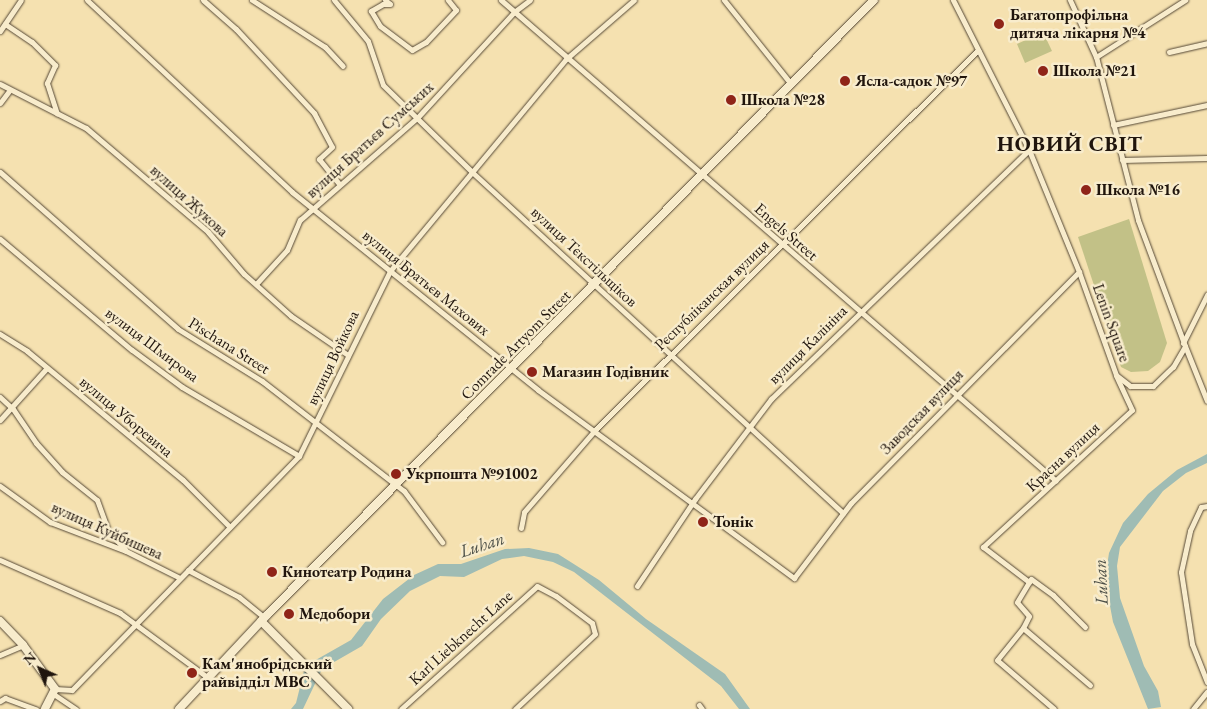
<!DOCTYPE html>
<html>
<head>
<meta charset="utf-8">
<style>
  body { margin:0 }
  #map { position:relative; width:1207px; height:709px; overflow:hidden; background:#f5e1b0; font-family:"EB Garamond",serif }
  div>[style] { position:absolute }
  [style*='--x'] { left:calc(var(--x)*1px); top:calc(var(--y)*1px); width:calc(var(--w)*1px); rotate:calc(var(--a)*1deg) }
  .green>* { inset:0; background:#c2c187 }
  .water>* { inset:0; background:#9fbcb4 }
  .roads { filter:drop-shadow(0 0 1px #554836) drop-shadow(0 0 1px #554836) }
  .street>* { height:5px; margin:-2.5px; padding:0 2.5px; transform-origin:2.5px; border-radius:2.5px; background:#f8eccc }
  .secondary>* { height:8px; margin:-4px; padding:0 4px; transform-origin:4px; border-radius:4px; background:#f8eccc }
  .dots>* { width:14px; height:14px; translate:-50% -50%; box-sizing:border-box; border:2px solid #f8eccc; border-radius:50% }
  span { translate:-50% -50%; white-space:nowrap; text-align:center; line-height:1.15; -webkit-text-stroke:5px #f8eccc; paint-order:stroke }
  .poi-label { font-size:16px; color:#20150d; font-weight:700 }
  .left { translate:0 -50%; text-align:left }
  .street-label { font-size:16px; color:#20150d }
  .water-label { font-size:18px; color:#4c4f47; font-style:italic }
  .district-label { font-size:21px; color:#20150d; font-weight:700; letter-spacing:1px }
  .north { position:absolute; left:15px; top:644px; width:50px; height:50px; -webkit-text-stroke:4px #f8eccc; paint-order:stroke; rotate:316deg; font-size:14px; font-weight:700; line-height:20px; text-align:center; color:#20150d }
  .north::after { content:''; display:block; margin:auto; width:18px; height:22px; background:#20150d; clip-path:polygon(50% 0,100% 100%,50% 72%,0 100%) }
</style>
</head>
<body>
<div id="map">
  <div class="green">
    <div style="clip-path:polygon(1043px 32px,1052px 51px,1025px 63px,1017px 44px)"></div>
    <div style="clip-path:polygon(1129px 219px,1167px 343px,1160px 362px,1148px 371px,1131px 372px,1121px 367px,1078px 237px)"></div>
  </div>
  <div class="water">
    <div style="clip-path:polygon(1207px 454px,1207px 463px,1186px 473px,1163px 491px,1120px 547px,1117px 566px,1120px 598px,1144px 666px,1158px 691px,1161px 707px,1148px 709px,1113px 622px,1105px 579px,1109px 553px,1123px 523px,1148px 494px,1177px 470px)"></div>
    <div style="clip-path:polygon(529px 548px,558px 554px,599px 580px,646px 619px,725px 674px,750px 709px,739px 709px,721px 686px,574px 572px,553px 562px,524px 556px,502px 559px,464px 577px,440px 576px,410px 591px,381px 619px,362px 646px,322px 669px,303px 709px,291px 709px,296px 703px,304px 671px,314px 661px,351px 640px,383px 599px,414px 575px,438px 564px,461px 564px,505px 549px)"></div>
  </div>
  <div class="roads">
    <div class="street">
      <div style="--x:87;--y:0;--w:281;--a:43.1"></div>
      <div style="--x:292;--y:192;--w:316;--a:38.8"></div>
      <div style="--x:538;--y:390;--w:318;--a:36.3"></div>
      <div style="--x:794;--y:578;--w:94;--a:-52.8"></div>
      <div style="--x:851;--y:503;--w:325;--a:-45.4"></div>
      <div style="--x:203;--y:0;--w:44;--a:41.3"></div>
      <div style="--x:236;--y:29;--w:115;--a:47.1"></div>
      <div style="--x:314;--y:113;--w:38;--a:62"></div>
      <div style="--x:332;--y:147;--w:18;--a:137"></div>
      <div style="--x:319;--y:159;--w:32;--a:51"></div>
      <div style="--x:252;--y:0;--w:87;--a:32.8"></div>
      <div style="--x:325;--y:47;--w:26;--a:47"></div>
      <div style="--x:334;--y:0;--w:53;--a:50.3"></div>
      <div style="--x:368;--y:41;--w:46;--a:71.2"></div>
      <div style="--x:383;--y:85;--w:124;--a:44.3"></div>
      <div style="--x:472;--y:172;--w:504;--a:42.59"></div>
      <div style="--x:385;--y:0;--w:6;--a:39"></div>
      <div style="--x:390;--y:4;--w:7;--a:180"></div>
      <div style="--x:383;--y:4;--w:14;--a:150"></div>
      <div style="--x:371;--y:11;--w:17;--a:59"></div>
      <div style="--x:380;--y:26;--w:40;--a:37"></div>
      <div style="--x:412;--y:50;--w:16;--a:-30"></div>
      <div style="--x:426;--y:42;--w:44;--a:-46.8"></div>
      <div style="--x:456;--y:10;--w:13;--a:-129"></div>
      <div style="--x:501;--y:0;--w:734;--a:40.91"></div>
      <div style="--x:724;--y:0;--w:107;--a:51.4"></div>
      <div style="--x:953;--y:0;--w:168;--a:63.1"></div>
      <div style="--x:1029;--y:150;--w:132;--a:67.7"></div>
      <div style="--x:1079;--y:272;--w:109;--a:70.2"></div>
      <div style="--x:1116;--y:375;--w:18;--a:38"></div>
      <div style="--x:1130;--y:386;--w:23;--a:0"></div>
      <div style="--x:1153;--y:386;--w:28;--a:-44"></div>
      <div style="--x:1173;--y:367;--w:24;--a:-60"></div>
      <div style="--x:1185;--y:346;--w:134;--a:-110.5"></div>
      <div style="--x:1138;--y:220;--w:168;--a:-104.4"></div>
      <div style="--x:1096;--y:57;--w:63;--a:-114.5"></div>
      <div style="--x:5;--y:24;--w:32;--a:34"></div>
      <div style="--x:32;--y:42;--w:33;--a:45"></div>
      <div style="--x:55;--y:65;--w:20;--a:114"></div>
      <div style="--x:47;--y:83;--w:32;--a:72"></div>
      <div style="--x:0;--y:31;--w:37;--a:-56"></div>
      <div style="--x:1169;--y:52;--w:39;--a:-13"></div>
      <div style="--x:1096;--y:57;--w:106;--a:-32.6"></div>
      <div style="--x:0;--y:84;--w:97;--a:27.1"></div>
      <div style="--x:86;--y:128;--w:160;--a:40.4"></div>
      <div style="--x:208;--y:232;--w:55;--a:49.4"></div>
      <div style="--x:244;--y:274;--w:63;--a:41.8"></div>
      <div style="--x:291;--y:316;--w:69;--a:34.4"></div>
      <div style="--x:0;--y:103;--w:15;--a:-53"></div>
      <div style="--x:1113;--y:125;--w:96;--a:-12"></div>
      <div style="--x:1122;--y:160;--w:85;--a:-1.3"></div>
      <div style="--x:0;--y:172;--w:237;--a:41.4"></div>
      <div style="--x:178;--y:329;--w:99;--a:31.8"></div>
      <div style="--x:262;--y:381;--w:180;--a:37.8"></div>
      <div style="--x:404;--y:491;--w:64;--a:53.3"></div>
      <div style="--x:0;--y:239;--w:172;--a:40.1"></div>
      <div style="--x:132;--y:350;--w:62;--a:36.5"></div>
      <div style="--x:182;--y:387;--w:136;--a:30.5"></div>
      <div style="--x:256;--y:284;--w:46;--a:-47.6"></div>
      <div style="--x:287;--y:250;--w:33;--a:-67"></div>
      <div style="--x:300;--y:220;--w:155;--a:-41.1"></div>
      <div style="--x:417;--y:118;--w:144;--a:-47.5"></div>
      <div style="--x:514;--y:12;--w:20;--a:-37"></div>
      <div style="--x:0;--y:334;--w:32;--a:32"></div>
      <div style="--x:27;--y:351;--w:202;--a:39.6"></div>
      <div style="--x:183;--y:480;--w:66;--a:45"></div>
      <div style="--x:1183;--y:343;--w:54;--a:-63.4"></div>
      <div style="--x:1185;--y:346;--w:59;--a:68.2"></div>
      <div style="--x:0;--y:397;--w:18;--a:43"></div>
      <div style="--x:13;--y:409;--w:41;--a:55.9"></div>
      <div style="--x:36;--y:443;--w:39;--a:48"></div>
      <div style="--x:62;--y:472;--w:45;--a:38.7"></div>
      <div style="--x:97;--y:500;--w:33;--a:70"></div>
      <div style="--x:108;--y:531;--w:25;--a:47"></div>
      <div style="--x:0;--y:420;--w:69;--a:-48"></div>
      <div style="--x:0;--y:486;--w:62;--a:35.8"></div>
      <div style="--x:50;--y:522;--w:81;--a:20.9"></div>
      <div style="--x:126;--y:551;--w:60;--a:26.6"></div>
      <div style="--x:1207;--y:506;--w:6;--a:171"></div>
      <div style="--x:1201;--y:507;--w:26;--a:115"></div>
      <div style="--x:1190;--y:531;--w:42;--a:102.4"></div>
      <div style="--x:1181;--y:572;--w:73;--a:81.3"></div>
      <div style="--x:1192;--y:644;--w:41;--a:68.5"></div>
      <div style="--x:521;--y:528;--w:16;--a:-79"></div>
      <div style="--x:524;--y:512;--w:110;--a:-49.1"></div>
      <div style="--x:596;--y:429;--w:538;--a:-44.77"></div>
      <div style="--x:0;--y:560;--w:131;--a:23.8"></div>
      <div style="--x:120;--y:613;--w:108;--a:36.3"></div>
      <div style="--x:188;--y:570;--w:58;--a:27.9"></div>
      <div style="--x:239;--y:597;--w:32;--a:39"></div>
      <div style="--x:637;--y:586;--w:105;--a:-56.3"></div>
      <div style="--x:695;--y:499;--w:126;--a:-52.8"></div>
      <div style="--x:771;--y:399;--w:359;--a:-44"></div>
      <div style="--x:1085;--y:627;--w:45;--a:-135"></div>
      <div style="--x:1053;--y:595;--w:27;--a:-144"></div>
      <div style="--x:1031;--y:579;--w:4;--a:124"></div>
      <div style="--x:1029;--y:582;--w:58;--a:-142.7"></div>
      <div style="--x:983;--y:547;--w:202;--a:-42.6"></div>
      <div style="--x:1132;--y:410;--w:38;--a:-115"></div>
      <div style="--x:1023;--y:628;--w:13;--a:-63"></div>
      <div style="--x:1029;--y:616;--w:18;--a:-131"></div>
      <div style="--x:1017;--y:602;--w:23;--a:-59"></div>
      <div style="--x:0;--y:655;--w:25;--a:-23"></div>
      <div style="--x:55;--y:689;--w:17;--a:3"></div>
      <div style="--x:72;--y:690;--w:326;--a:-45.9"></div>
      <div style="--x:299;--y:456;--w:206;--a:-63.8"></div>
      <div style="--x:390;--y:271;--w:276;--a:-50.3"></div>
      <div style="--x:566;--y:59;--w:90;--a:-40.9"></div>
      <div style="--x:52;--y:693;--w:29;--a:34"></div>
      <div style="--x:0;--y:701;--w:6;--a:-31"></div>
      <div style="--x:5;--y:698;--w:33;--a:20"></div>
      <div style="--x:699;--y:705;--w:5;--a:53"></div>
      <div style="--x:401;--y:709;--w:183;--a:-42.1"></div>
      <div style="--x:537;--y:586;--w:21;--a:28"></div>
      <div style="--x:556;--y:596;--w:45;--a:36.9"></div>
      <div style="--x:592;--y:623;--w:11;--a:75"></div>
      <div style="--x:595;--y:634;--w:110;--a:136.8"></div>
      <div style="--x:1054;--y:709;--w:75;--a:-139.3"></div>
      <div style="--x:997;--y:660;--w:41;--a:-50.9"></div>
      <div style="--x:1023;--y:628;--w:88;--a:40.4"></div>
      <div style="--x:1193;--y:709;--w:22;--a:-51"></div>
    </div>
    <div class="secondary">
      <div style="--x:0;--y:621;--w:33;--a:46"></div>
      <div style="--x:23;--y:645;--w:54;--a:54"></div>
      <div style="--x:55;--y:689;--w:22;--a:117"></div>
      <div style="--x:261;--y:621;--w:124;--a:45.3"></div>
      <div style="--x:179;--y:709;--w:129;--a:-46.9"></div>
      <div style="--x:267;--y:615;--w:864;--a:-45.38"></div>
    </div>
  </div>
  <div class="dots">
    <div style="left:999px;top:24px;background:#8f2418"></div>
    <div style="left:1043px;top:71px;background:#8f2418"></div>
    <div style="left:845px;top:81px;background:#8f2418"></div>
    <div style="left:731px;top:100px;background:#8f2418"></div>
    <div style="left:1086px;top:190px;background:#8f2418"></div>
    <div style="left:532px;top:372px;background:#8f2418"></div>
    <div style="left:396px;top:474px;background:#8f2418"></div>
    <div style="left:703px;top:522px;background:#8f2418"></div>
    <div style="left:272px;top:572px;background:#8f2418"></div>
    <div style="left:289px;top:614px;background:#8f2418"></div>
    <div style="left:192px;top:673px;background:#8f2418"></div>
  </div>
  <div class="poi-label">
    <span class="left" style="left:1010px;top:24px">Багатопрофільна<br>дитяча лікарня №4</span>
    <span class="left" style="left:1053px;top:71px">Школа №21</span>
    <span class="left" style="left:855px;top:81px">Ясла-садок №97</span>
    <span class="left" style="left:741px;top:100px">Школа №28</span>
    <span class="left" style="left:1096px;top:190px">Школа №16</span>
    <span class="left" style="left:542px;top:372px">Магазин Годівник</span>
    <span class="left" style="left:406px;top:474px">Укрпошта №91002</span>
    <span class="left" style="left:713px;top:522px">Тонік</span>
    <span class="left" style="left:282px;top:572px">Кинотеатр Родина</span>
    <span class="left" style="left:299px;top:614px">Медобори</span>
    <span class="left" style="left:202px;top:673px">Кам'янобрідський<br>райвідділ МВС</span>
  </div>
  <div class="street-label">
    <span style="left:370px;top:140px;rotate:-42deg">вулиця Братьєв Сумських</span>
    <span style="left:189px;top:201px;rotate:42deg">вулиця Жукова</span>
    <span style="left:786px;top:232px;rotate:41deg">Engels Street</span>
    <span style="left:584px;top:257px;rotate:43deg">вулиця Тєкстільщіков</span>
    <span style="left:426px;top:283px;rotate:39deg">вулиця Братьєв Махових</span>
    <span style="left:712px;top:295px;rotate:-44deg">Рєспубліканская вулиця</span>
    <span style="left:1111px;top:323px;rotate:70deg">Lenin Square</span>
    <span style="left:152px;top:345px;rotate:37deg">вулиця Шмирова</span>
    <span style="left:516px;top:345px;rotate:-45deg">Comrade Artyom Street</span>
    <span style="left:808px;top:345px;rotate:-45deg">вулиця Калініна</span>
    <span style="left:229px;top:346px;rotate:32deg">Pischana Street</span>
    <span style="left:333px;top:358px;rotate:-65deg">вулиця Войкова</span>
    <span style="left:922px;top:412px;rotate:-46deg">Заводская вулиця</span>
    <span style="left:126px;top:417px;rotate:40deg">вулиця Уборевича</span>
    <span style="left:1063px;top:457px;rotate:-43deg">Красна вулиця</span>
    <span style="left:107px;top:531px;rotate:24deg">вулиця Куйбишева</span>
    <span style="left:461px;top:638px;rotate:-42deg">Karl Liebknecht Lane</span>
  </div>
  <div class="water-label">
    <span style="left:482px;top:545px;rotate:-18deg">Luhan</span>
    <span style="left:1101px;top:582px;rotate:-93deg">Luhan</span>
  </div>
  <div class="district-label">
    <span style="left:1070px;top:144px">НОВИЙ СВІТ</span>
  </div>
  <div class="north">N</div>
</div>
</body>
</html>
